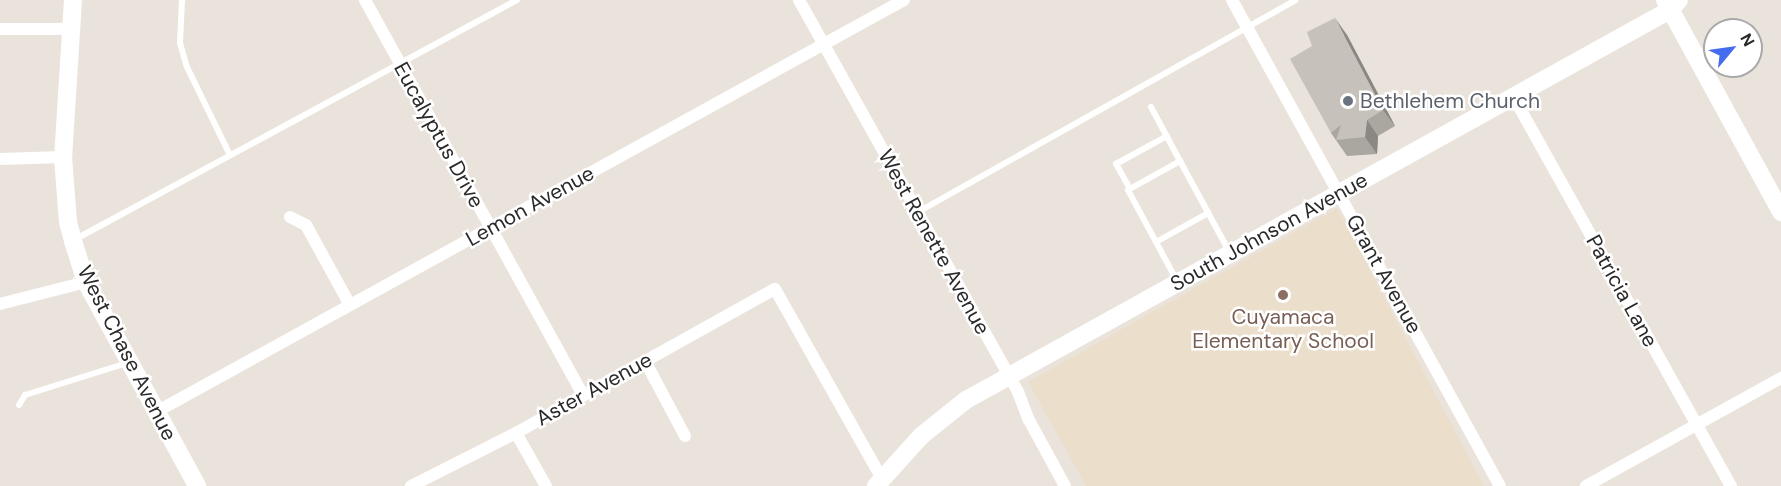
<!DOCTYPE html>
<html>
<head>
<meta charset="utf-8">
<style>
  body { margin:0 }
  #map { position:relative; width:1781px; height:486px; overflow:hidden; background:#eae3db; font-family:"DM Sans",sans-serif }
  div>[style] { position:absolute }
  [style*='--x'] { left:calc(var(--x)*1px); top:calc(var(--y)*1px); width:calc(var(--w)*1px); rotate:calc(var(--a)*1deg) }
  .education>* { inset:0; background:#ebdfcb }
  .lane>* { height:6px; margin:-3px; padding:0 3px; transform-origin:3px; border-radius:3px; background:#fff }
  .street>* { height:12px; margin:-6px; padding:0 6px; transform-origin:6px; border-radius:6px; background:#fff }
  .secondary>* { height:18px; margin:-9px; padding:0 9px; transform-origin:9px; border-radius:9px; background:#fff }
  .wall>* { inset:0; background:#aaa6a0 }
  .shaded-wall>* { inset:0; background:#8b8782 }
  .building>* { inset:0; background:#c6c1ba }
  .dots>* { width:16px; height:16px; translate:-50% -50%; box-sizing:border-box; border:3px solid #fff; border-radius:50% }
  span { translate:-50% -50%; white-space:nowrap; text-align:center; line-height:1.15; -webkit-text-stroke:5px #fff; paint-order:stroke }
  .worship-label { font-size:21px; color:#5b616d }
  .left { translate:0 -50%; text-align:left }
  .street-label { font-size:21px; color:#292929 }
  .education-label { font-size:21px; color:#785e54 }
  .north { position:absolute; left:1703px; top:18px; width:60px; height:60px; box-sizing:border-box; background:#fff; border:2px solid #a9a9a9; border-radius:50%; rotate:61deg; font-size:16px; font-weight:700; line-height:24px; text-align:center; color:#292929 }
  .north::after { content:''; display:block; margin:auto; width:21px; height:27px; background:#446cee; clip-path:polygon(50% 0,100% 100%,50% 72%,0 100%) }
</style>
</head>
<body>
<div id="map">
  <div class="education">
    <div style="clip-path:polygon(1337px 208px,1484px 486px,1086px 486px,1028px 382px)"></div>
  </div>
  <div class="lane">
    <div style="--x:182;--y:0;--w:43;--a:92.7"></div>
    <div style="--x:180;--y:43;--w:25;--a:74"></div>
    <div style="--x:187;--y:67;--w:98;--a:64"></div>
    <div style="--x:1151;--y:107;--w:61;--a:61.8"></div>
    <div style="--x:1130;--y:189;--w:29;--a:-119"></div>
    <div style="--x:1116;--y:164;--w:58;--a:-28.8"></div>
    <div style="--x:918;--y:212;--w:433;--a:-29.3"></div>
    <div style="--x:74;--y:240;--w:504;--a:-28.45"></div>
    <div style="--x:1156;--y:242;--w:60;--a:-29.1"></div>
    <div style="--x:1177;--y:281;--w:103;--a:-118.3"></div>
    <div style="--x:1128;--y:190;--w:60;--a:-29.1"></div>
    <div style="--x:1180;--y:161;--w:105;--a:61.5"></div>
    <div style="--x:19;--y:405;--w:12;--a:-59"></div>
    <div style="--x:25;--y:395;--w:107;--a:-17.4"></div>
  </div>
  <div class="street">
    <div style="--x:365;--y:0;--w:451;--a:61.1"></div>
    <div style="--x:799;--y:0;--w:449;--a:60.8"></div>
    <div style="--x:1018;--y:392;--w:30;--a:69"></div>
    <div style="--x:1029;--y:420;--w:75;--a:61.4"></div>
    <div style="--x:1232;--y:0;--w:555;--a:61.13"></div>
    <div style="--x:0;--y:29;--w:71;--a:0"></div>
    <div style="--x:1513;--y:96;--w:447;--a:60.8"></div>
    <div style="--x:0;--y:159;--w:63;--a:-1.8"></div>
    <div style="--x:290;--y:217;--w:18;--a:27"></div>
    <div style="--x:306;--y:225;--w:91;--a:61.2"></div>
    <div style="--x:0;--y:304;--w:89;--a:-14.3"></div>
    <div style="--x:645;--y:361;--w:85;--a:61.9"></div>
    <div style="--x:156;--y:412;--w:854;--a:-28.85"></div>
    <div style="--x:516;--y:433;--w:61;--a:60.5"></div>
    <div style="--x:411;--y:486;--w:118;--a:-26.8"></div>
    <div style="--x:516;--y:433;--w:296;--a:-29.1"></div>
    <div style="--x:775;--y:289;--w:218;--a:60.6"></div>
    <div style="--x:1586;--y:486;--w:223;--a:-29"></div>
  </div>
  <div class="secondary">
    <div style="--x:73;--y:0;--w:157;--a:93.6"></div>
    <div style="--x:63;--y:157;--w:65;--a:85.6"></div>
    <div style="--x:68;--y:222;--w:20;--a:75"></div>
    <div style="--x:73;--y:241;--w:43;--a:72.4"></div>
    <div style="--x:86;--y:282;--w:232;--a:61.4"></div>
    <div style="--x:1665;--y:0;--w:242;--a:61.3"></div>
    <div style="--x:876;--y:486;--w:67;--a:-48"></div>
    <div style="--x:921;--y:436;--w:58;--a:-38.7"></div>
    <div style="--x:966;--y:400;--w:805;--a:-28.99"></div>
    <div style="--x:1670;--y:10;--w:13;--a:-48"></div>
  </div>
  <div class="wall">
    <div style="clip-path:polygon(1347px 35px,1395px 126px,1378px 136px,1377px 154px,1347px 156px,1331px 133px,1312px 46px)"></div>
  </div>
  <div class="shaded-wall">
    <div style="clip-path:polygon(1335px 18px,1347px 35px,1395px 126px,1383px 110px)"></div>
    <div style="clip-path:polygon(1367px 120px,1378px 136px,1377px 154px,1365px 137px)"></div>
  </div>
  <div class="building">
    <div style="clip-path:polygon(1335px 18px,1383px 110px,1367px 120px,1365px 137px,1336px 140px,1341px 125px,1331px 133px,1290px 59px,1312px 46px,1307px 32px)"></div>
  </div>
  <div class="dots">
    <div style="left:1348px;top:101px;background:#6b7280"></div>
    <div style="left:1283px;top:295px;background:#8d6e63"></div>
  </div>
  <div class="worship-label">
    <span class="left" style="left:1360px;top:101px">Bethlehem Church</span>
  </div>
  <div class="street-label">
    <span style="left:439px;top:135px;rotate:61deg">Eucalyptus Drive</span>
    <span style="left:530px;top:206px;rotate:-29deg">Lemon Avenue</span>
    <span style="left:1269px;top:232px;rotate:-29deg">South Johnson Avenue</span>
    <span style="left:934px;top:242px;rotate:61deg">West Renette Avenue</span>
    <span style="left:1384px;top:274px;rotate:61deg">Grant Avenue</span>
    <span style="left:1622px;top:291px;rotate:61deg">Patricia Lane</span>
    <span style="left:127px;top:353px;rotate:63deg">West Chase Avenue</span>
    <span style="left:594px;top:389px;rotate:-29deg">Aster Avenue</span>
  </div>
  <div class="education-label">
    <span style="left:1283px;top:329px">Cuyamaca<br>Elementary School</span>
  </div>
  <div class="north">N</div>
</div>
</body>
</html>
